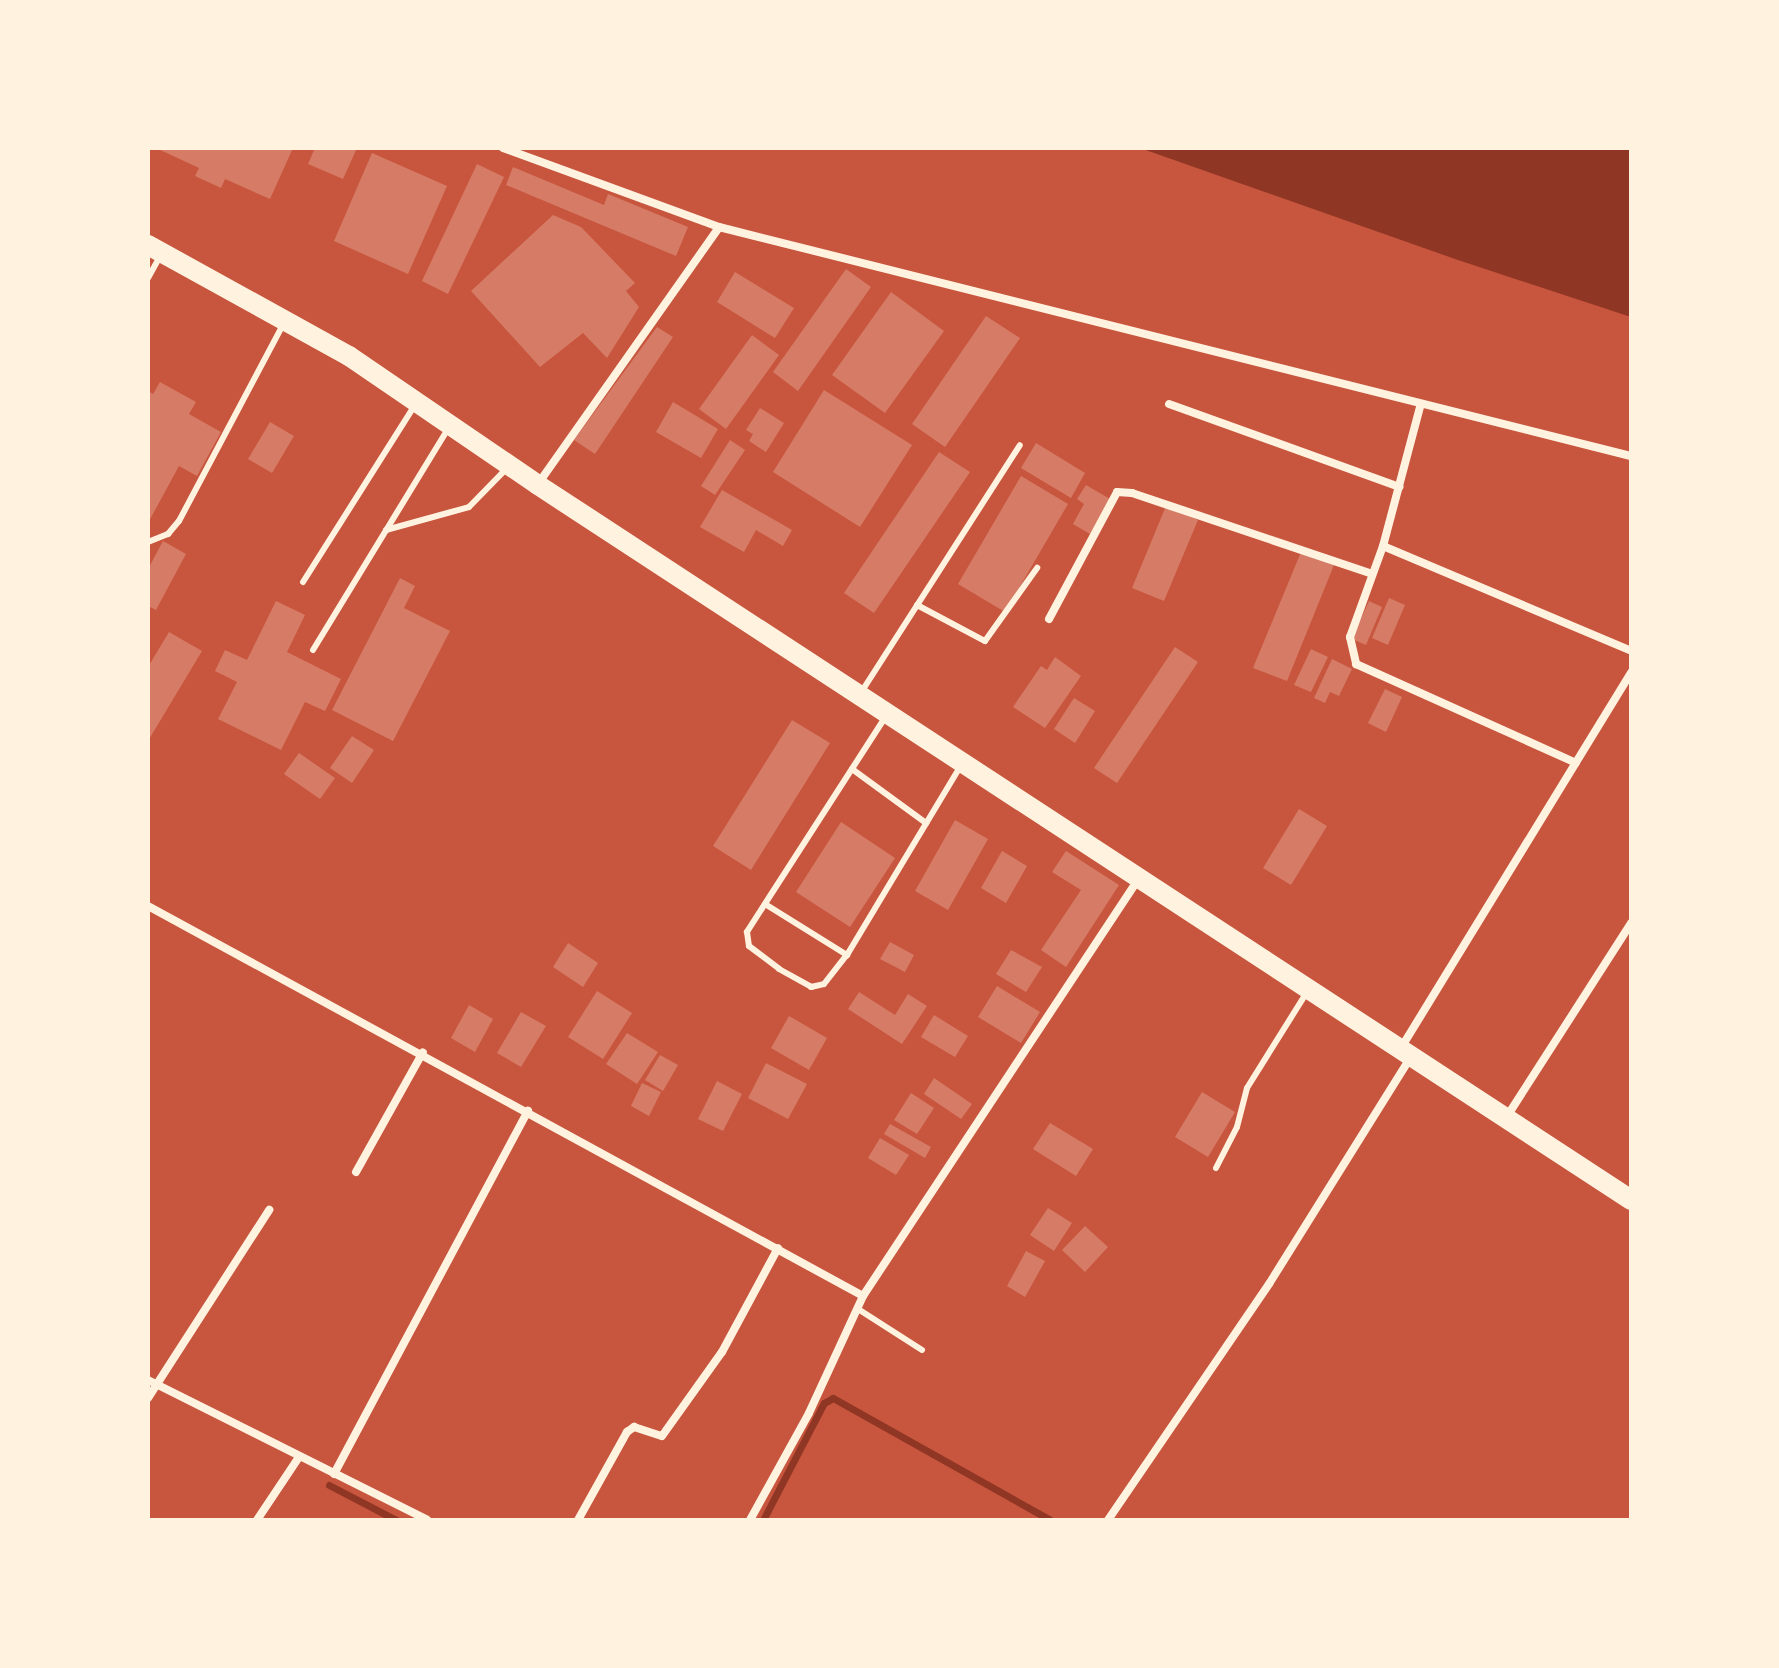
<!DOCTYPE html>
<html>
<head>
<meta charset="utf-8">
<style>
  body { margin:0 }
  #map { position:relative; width:1779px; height:1668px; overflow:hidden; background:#c8553d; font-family:Commissioner,sans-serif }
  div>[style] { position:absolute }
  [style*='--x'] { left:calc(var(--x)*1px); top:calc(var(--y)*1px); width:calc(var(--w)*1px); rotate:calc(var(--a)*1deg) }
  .water>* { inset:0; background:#8f3625 }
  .stream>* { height:7px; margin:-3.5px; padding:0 3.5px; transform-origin:3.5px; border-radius:3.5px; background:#8f3625 }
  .building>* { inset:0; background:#d67c66 }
  .service>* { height:6px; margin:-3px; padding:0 3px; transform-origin:3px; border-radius:3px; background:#fff3e0 }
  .minor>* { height:8px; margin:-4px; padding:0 4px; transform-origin:4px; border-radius:4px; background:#fff3e0 }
  .primary>* { height:20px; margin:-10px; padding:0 10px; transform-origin:10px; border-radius:10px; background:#fff3e0 }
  span { translate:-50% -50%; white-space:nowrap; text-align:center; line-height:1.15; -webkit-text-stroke:7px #fff3e0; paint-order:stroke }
  .frame { position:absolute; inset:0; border:150px solid #fff3e0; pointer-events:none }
</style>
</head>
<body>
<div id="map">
  <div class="water">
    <div style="clip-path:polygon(1140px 148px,1631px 148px,1631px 317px,1458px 260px)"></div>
  </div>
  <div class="stream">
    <div style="--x:329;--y:1485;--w:76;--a:27.6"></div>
    <div style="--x:763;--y:1520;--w:132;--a:-62.5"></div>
    <div style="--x:824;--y:1403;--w:10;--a:-29"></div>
    <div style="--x:833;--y:1398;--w:249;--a:29.3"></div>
  </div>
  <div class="building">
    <div style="clip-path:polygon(156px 148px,293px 148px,270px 199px,225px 179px,221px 188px,195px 176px,199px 168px)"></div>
    <div style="clip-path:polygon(315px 148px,357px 148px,343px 179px,308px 164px)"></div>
    <div style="clip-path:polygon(372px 153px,447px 186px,408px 274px,334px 241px)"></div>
    <div style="clip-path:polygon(477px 164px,504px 177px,448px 294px,422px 281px)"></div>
    <div style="clip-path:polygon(513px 167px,604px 205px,608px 194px,688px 227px,676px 256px,506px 185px)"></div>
    <div style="clip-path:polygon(553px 215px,581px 227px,635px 283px,626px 291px,639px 307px,607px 358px,583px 333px,540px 367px,471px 291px)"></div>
    <div style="clip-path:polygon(846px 269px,871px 287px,798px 391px,773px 372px)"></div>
    <div style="clip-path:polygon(735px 272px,794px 308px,775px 338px,717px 302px)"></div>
    <div style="clip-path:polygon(891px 292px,944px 331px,885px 413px,832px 375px)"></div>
    <div style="clip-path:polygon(986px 316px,1020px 338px,945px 447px,912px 424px)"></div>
    <div style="clip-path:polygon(657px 327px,673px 337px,595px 454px,574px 440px)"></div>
    <div style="clip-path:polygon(752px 335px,779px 355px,726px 429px,699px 409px)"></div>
    <div style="clip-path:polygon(160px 382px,196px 402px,189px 414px,221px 432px,197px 476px,179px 466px,148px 523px,148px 391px,153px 394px)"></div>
    <div style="clip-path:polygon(824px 390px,912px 445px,860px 527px,773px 472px)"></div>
    <div style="clip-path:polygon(673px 402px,718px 429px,701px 458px,656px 432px)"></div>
    <div style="clip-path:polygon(760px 408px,784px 423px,766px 452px,749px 441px,753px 434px,746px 430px)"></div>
    <div style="clip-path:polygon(270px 422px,294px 436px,272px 473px,248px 459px)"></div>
    <div style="clip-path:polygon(730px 440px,745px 450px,715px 495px,701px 486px)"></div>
    <div style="clip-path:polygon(1036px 443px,1085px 473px,1071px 498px,1021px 468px)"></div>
    <div style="clip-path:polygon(939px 452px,970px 472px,874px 613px,844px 593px)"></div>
    <div style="clip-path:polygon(1021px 476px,1068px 504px,1005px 612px,958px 584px)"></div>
    <div style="clip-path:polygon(1086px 485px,1110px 499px,1090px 534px,1073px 524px,1084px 504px,1077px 499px)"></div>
    <div style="clip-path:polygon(722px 490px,792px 530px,783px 546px,756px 530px,744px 552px,700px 527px)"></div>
    <div style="clip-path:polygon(1166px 506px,1198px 520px,1164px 601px,1132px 588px)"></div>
    <div style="clip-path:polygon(163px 541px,186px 554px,156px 610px,148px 606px,148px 569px)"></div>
    <div style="clip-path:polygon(1301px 552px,1334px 565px,1287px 681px,1253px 668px)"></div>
    <div style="clip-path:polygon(400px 578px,415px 586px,404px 608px,450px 631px,393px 741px,332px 710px)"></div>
    <div style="clip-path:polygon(1389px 598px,1405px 605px,1388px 645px,1372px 638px)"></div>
    <div style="clip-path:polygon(276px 601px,305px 615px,287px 652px,341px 679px,325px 711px,305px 702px,281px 750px,218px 719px,237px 682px,215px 671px,225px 650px,247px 660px)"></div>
    <div style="clip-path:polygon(1369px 601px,1382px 607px,1366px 645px,1352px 639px)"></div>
    <div style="clip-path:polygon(169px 632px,202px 651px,148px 741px,148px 667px)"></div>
    <div style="clip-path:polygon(1175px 647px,1198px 662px,1117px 783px,1094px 768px)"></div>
    <div style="clip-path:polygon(1311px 649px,1328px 657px,1311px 692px,1294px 685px)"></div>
    <div style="clip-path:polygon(1055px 657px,1081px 676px,1045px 728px,1013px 707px,1041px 666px,1047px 670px)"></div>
    <div style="clip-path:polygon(1332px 659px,1352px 669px,1339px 696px,1330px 692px,1325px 703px,1314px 698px)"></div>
    <div style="clip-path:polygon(1385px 689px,1402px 697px,1386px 732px,1368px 723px)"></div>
    <div style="clip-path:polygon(1074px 698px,1095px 711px,1075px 743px,1054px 729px)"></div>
    <div style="clip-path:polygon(792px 720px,830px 743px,751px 870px,713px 846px)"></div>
    <div style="clip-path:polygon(352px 736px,374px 750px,352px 783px,330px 768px)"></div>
    <div style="clip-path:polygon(299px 753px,335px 778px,320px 799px,284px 774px)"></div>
    <div style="clip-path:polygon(1299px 809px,1327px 826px,1291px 885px,1263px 868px)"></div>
    <div style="clip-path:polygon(955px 820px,988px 839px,948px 910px,915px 891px)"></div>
    <div style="clip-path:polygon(841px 822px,895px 858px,850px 927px,796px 892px)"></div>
    <div style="clip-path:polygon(1002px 851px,1027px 866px,1006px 903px,981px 888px)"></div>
    <div style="clip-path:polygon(1066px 851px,1119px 885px,1066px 967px,1041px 950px,1081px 890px,1052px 872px)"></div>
    <div style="clip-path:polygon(890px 942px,914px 955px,905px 972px,880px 959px)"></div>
    <div style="clip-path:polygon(568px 943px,598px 963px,583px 987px,553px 967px)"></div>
    <div style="clip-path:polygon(1011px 950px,1042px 967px,1026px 992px,996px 974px)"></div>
    <div style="clip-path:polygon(997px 986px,1040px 1012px,1021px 1043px,978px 1017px)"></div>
    <div style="clip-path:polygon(597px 991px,632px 1013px,603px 1059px,568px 1037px)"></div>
    <div style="clip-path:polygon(859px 992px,895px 1015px,908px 994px,927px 1006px,902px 1044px,848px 1009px)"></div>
    <div style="clip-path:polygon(469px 1005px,493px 1019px,475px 1052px,451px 1038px)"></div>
    <div style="clip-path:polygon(521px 1012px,546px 1026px,521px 1067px,497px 1053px)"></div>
    <div style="clip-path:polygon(934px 1015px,968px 1036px,955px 1057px,921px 1037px)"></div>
    <div style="clip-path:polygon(789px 1016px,827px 1038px,809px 1070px,771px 1048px)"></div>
    <div style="clip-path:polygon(627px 1033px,658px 1052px,637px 1084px,606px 1064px)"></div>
    <div style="clip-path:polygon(660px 1055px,678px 1065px,663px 1091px,645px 1080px)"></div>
    <div style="clip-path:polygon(766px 1063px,807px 1084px,788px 1119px,748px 1098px)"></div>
    <div style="clip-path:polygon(934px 1078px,972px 1104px,961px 1119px,924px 1094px)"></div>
    <div style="clip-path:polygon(717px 1081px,742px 1094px,723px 1131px,698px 1119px)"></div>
    <div style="clip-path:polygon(642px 1083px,661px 1092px,649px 1116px,631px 1106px)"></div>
    <div style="clip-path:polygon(1202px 1092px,1235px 1112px,1208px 1157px,1175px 1137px)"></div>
    <div style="clip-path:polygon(911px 1093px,934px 1108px,917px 1134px,894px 1120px)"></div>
    <div style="clip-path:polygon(1050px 1123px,1093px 1149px,1076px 1176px,1033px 1149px)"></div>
    <div style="clip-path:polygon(890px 1124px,931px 1147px,925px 1158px,884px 1134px)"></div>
    <div style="clip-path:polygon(880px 1138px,909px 1155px,896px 1175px,868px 1158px)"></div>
    <div style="clip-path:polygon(1048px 1208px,1072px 1223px,1054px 1251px,1030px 1235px)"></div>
    <div style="clip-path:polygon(1085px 1226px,1108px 1247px,1085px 1272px,1062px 1250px)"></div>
    <div style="clip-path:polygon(1026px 1251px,1045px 1261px,1025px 1297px,1007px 1286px)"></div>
  </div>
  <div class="service">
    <div style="--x:148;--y:278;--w:25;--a:-61"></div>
    <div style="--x:386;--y:530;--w:86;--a:-15.5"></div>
    <div style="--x:469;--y:507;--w:54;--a:-45.7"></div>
    <div style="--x:148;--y:542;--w:22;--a:-22"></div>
    <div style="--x:168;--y:534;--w:17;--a:-50"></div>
    <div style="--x:179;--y:521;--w:224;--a:-62.1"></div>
    <div style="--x:303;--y:582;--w:209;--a:-57.7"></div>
    <div style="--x:917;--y:605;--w:77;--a:27.9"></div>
    <div style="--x:985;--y:641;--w:90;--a:-54.5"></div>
    <div style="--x:313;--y:650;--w:261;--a:-58.6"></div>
    <div style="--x:862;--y:691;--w:292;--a:-57.3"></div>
    <div style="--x:886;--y:716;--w:257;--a:122.8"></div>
    <div style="--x:747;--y:932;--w:14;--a:82"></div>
    <div style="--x:749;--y:946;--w:38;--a:37"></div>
    <div style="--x:779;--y:969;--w:37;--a:29"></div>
    <div style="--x:811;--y:987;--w:13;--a:-13"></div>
    <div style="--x:824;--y:984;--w:37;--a:-52"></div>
    <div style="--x:847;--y:955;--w:222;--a:-59"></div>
    <div style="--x:852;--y:769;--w:92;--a:36.1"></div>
    <div style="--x:765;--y:904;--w:97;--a:31.9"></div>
    <div style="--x:1216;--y:1168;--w:46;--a:-62.9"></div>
    <div style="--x:1237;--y:1127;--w:40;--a:-75.6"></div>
    <div style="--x:1247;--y:1088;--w:113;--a:-58"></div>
    <div style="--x:858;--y:1309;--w:76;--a:32.6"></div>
  </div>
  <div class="minor">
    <div style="--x:503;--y:148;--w:230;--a:20.1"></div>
    <div style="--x:719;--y:227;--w:940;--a:14.1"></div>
    <div style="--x:1169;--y:404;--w:245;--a:19.8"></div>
    <div style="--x:1420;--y:407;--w:144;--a:104.9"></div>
    <div style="--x:1383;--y:546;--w:97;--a:109.9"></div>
    <div style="--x:1350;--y:637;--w:28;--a:77"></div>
    <div style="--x:1356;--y:664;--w:241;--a:24.2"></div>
    <div style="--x:538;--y:484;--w:314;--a:-54.8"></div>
    <div style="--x:1383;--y:546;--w:269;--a:22.9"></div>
    <div style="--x:1049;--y:619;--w:144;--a:-61.8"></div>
    <div style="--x:1117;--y:492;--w:15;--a:4"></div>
    <div style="--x:1132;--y:493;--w:253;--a:18.6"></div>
    <div style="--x:148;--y:906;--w:814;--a:28.61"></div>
    <div style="--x:1401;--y:1048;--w:441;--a:-58.5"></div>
    <div style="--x:1506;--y:1118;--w:232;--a:-57.3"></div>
    <div style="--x:356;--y:1172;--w:137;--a:-60.8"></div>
    <div style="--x:148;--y:1380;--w:312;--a:26.6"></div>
    <div style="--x:148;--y:1398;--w:224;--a:-57.2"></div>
    <div style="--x:334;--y:1474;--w:412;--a:-61.9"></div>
    <div style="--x:257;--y:1520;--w:76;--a:-56.3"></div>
    <div style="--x:578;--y:1520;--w:101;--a:-60.9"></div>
    <div style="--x:627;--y:1432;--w:9;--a:-36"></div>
    <div style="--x:634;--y:1427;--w:29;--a:18"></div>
    <div style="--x:662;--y:1436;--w:103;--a:-54.5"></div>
    <div style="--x:722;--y:1352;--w:118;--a:-61.7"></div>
    <div style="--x:750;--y:1520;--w:122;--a:-61.1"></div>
    <div style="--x:809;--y:1413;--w:129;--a:-65.2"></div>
    <div style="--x:863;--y:1296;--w:501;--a:-56.56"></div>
    <div style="--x:1108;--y:1520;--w:286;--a:-55.7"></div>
    <div style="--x:1269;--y:1284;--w:268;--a:-58"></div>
  </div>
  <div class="primary">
    <div style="--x:148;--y:245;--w:230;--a:28.9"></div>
    <div style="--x:349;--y:356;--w:229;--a:34.3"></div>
    <div style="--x:538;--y:485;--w:1306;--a:33.19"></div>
  </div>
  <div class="frame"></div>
</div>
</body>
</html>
